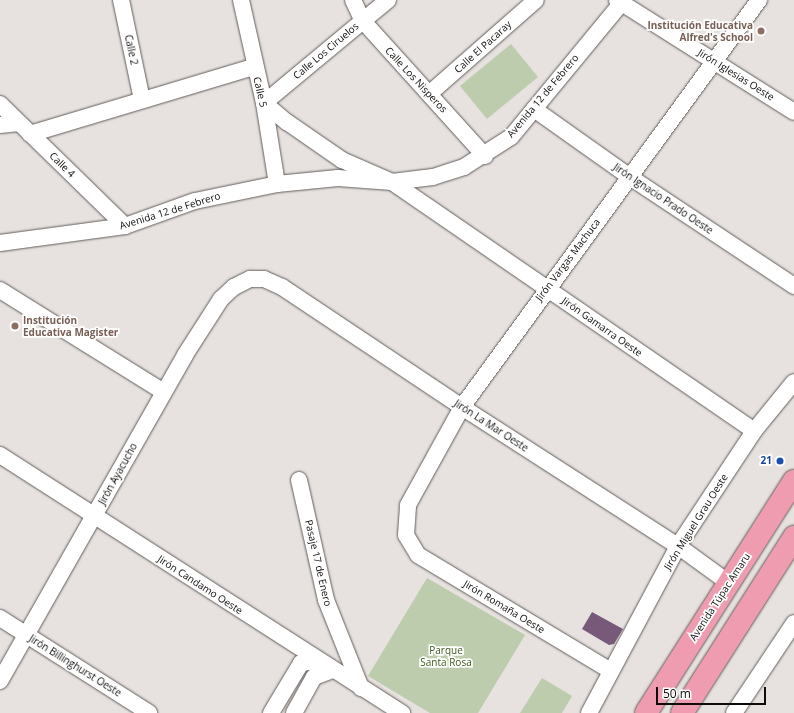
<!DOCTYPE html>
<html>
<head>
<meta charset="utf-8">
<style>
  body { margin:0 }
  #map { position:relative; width:794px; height:713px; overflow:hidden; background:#e7e2df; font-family:"Open Sans",sans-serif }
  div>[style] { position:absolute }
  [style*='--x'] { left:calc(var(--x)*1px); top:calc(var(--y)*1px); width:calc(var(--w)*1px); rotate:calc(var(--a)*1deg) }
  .green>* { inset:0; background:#bcccac }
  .building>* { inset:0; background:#79597a }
  .roads { filter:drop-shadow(0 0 1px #615c59) drop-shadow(0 0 1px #615c59) }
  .minor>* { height:16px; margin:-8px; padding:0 8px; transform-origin:8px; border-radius:8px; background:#fff }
  .highway>* { height:22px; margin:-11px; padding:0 11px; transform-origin:11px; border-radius:11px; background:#f09cb0 }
  .dots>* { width:11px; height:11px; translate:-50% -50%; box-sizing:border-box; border:2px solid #fff; border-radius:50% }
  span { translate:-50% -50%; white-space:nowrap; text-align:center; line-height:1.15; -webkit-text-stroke:3.5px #fff; paint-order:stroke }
  .education-label { font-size:10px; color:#785e54; font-weight:700 }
  .right { translate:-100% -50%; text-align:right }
  .left { translate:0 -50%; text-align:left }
  .street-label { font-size:10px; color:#0e0c0b }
  .transit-label { font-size:10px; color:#164399; font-weight:700 }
  .park-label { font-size:10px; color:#40591a }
  .scale { position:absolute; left:656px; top:687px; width:110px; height:18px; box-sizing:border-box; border:2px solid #0e0c0b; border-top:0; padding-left:5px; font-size:12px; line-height:14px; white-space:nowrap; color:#0e0c0b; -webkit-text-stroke:3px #fff; paint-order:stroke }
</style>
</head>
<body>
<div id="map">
  <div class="green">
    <div style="clip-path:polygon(511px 44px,538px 77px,487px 119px,460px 86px)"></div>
    <div style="clip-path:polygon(427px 578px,525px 635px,478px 713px,430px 713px,368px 676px)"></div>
    <div style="clip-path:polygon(542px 678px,572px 696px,562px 713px,520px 713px)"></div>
  </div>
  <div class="building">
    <div style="clip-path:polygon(592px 612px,623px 629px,614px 644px,609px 645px,582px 629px)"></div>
  </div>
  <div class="roads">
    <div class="minor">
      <div style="--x:121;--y:0;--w:102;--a:78.1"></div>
      <div style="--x:241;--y:0;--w:106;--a:77.4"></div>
      <div style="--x:264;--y:103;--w:82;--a:80.9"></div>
      <div style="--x:353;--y:0;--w:23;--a:65"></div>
      <div style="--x:363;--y:21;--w:182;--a:47.9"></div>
      <div style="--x:388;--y:0;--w:161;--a:140.3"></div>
      <div style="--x:264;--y:103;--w:30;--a:40"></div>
      <div style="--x:287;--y:122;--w:67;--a:34.6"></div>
      <div style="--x:342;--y:160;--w:55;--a:23.7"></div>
      <div style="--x:392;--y:182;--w:439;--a:34.5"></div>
      <div style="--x:617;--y:0;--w:209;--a:32.3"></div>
      <div style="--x:429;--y:94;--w:142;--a:-41.3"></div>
      <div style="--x:0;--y:104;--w:175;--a:44.3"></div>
      <div style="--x:534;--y:109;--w:118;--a:35.3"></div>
      <div style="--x:630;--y:177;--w:197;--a:33.6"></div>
      <div style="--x:0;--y:125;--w:19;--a:-6"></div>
      <div style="--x:30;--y:134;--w:234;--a:-16.7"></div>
      <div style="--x:0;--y:243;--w:126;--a:-7.7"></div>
      <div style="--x:125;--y:226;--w:74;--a:-19.7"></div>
      <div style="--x:195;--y:201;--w:84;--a:-11.7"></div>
      <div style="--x:277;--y:184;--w:61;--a:-5.6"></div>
      <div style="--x:338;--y:178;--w:54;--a:4.2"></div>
      <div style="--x:392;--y:182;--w:41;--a:-7"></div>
      <div style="--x:433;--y:177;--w:33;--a:-18"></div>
      <div style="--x:464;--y:167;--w:56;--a:-32.6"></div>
      <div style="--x:511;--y:137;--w:178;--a:-50.5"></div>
      <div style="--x:0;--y:290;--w:193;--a:31.9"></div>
      <div style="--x:0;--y:455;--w:478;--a:32.7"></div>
      <div style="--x:299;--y:480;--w:123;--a:77.3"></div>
      <div style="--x:326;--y:600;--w:95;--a:68.3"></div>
      <div style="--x:0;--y:618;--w:177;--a:32.5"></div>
      <div style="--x:611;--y:671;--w:225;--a:-149"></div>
      <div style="--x:418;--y:555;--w:23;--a:-121"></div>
      <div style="--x:406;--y:535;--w:30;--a:-86"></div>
      <div style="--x:408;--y:505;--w:112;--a:-61.1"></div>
      <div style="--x:462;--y:407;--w:504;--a:-53.88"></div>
      <div style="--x:0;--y:681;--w:375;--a:-60.4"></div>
      <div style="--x:185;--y:355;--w:67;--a:-57.3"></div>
      <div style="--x:221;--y:299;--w:18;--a:-43"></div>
      <div style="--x:234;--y:287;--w:18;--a:-27"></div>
      <div style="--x:250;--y:279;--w:14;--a:0"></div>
      <div style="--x:264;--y:279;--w:20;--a:24"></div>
      <div style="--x:282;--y:287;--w:216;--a:33.7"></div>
      <div style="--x:462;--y:407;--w:257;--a:32.8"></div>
      <div style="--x:678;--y:546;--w:63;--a:36"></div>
      <div style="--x:271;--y:713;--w:58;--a:-59"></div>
      <div style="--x:301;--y:663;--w:16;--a:-7"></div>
      <div style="--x:294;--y:713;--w:41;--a:-60.9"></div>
      <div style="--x:314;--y:677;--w:19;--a:-21"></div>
      <div style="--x:589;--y:713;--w:189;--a:-61.9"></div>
      <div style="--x:678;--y:546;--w:138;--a:-56.5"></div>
      <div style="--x:754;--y:431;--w:63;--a:-50.8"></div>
      <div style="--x:734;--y:713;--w:108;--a:-56.3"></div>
    </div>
    <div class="highway">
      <div style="--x:646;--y:713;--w:275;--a:-57.5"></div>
      <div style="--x:682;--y:713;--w:209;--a:-57.5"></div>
    </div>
  </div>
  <div class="dots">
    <div style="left:761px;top:31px;background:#8d6e63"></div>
    <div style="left:15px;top:326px;background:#8d6e63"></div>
    <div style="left:780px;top:461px;background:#1a4fb4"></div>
  </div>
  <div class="education-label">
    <span class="right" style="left:753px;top:31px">Institución Educativa<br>Alfred's School</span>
    <span class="left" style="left:23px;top:326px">Institución<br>Educativa Magister</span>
  </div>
  <div class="street-label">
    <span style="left:483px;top:47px;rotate:-42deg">Calle El Pacaray</span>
    <span style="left:131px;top:50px;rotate:78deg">Calle 2</span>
    <span style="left:326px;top:51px;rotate:-40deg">Calle Los Ciruelos</span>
    <span style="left:736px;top:75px;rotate:32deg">Jirón Iglesias Oeste</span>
    <span style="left:416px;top:80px;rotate:47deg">Calle Los Nisperos</span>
    <span style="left:260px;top:92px;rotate:77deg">Calle 5</span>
    <span style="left:543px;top:96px;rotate:-50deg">Avenida 12 de Febrero</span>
    <span style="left:62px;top:165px;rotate:44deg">Calle 4</span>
    <span style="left:663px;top:199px;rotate:34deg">Jirón Ignacio Prado Oeste</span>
    <span style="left:170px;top:211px;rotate:-17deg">Avenida 12 de Febrero</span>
    <span style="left:568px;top:260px;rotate:-53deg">Jirón Vargas Machuca</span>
    <span style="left:602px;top:327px;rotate:35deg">Jirón Gamarra Oeste</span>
    <span style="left:491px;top:426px;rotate:33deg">Jirón La Mar Oeste</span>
    <span style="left:118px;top:474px;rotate:-61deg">Jirón Ayacucho</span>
    <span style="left:696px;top:522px;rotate:-58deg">Jirón Miguel Grau Oeste</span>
    <span style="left:318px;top:563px;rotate:77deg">Pasaje 17 de Enero</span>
    <span style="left:200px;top:585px;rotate:33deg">Jirón Candamo Oeste</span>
    <span style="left:720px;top:597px;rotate:-57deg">Avenida Túpac Amaru</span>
    <span style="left:504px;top:607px;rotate:31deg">Jirón Romaña Oeste</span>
    <span style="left:75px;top:666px;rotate:32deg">Jirón Billinghurst Oeste</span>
  </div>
  <div class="transit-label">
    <span class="right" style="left:772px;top:461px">21</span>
  </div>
  <div class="park-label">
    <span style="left:446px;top:656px">Parque<br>Santa Rosa</span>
  </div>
  <div class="scale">50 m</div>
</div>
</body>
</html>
